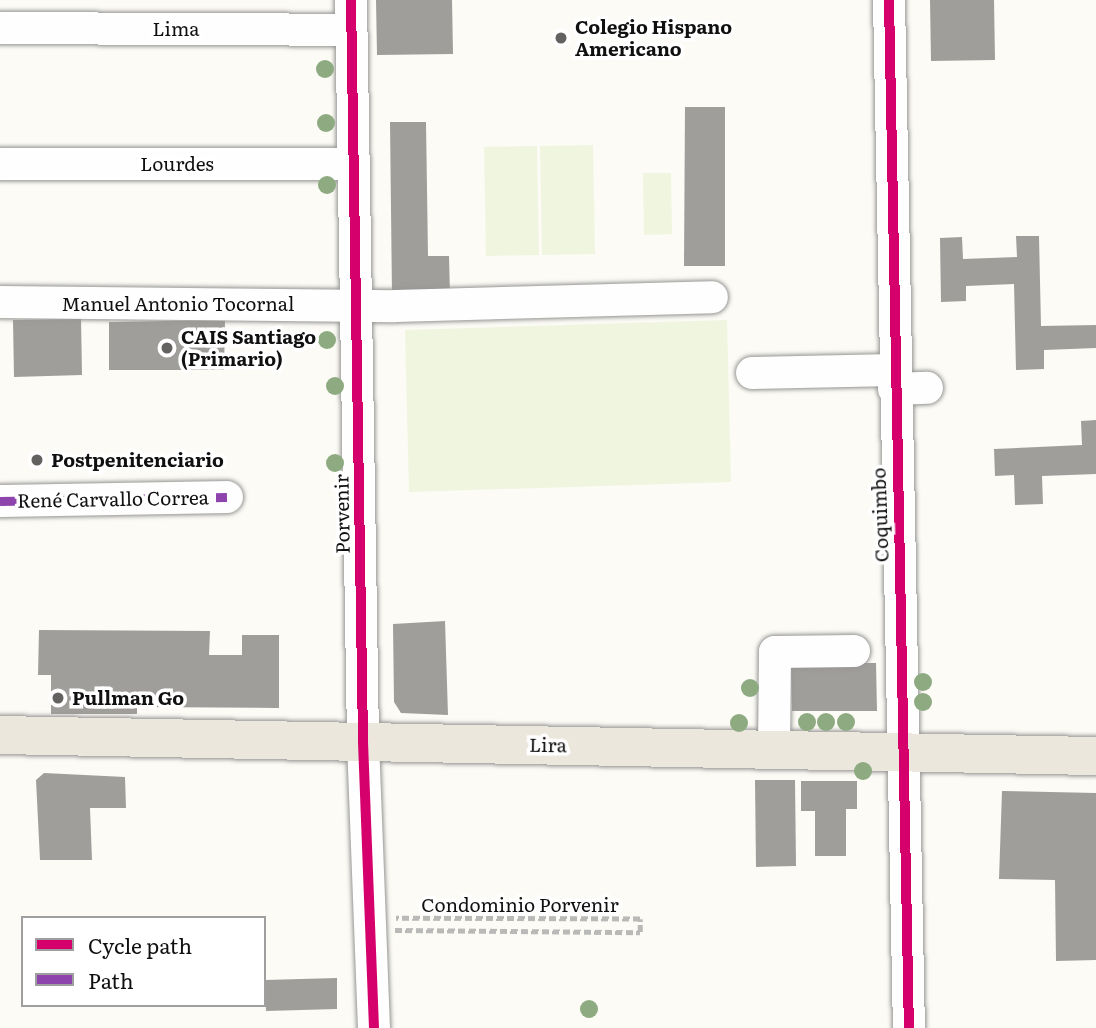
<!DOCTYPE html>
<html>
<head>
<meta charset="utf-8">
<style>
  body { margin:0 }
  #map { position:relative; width:1096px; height:1028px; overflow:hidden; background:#fcfbf6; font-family:Literata,serif }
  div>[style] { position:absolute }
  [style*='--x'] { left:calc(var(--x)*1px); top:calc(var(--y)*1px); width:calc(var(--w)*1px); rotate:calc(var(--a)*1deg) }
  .pitch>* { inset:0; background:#f0f5e0 }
  .building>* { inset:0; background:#a09e9b }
  .path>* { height:4.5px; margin-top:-2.25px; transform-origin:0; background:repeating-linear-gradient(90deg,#b9b9b8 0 7px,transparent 0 10.5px) }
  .roads { filter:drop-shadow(0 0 2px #969694) drop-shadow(0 0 2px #969694) }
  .minor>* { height:32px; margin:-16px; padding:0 16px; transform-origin:16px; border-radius:16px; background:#fffefe }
  .major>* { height:38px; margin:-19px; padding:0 19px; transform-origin:19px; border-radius:19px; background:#ece7dc }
  .quiet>* { height:9px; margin-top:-4.5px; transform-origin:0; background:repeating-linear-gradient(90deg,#8e44ad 0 18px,transparent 0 27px) }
  .cycleway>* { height:10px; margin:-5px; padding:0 5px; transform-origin:5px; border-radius:5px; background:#d6006c }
  .trees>* { width:18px; height:18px; margin:-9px; border-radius:50%; background:#8daa81 }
  .dots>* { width:19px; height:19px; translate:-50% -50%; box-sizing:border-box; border:4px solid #fff; border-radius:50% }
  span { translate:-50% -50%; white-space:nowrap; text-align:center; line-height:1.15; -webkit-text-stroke:7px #fff; paint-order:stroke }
  .poi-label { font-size:19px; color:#101010; font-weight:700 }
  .left { translate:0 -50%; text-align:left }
  .street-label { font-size:19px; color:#101010 }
  .legend { position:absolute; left:21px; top:916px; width:245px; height:91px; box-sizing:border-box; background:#fff; border:2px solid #9f9f9f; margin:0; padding:9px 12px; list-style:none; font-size:21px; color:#101010 }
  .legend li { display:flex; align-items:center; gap:14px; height:35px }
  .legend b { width:35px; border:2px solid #9f9f9f }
</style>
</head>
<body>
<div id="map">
  <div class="pitch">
    <div style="clip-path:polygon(593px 145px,595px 254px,542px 255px,540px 146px)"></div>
    <div style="clip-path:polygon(537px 146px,539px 255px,486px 256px,484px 147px)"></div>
    <div style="clip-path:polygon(643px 173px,671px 173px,672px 234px,644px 235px)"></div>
    <div style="clip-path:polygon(727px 320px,731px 482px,409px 492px,405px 330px)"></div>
  </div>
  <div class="building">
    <div style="clip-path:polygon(376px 0,452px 0,453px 54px,377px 55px)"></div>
    <div style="clip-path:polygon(930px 0,994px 0,995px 60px,931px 61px)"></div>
    <div style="clip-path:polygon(685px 107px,725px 107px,725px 266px,684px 266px)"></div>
    <div style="clip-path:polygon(390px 122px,426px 122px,428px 256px,449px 256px,450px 295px,392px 296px)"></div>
    <div style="clip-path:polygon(1016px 236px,1039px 236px,1041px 326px,1096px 325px,1096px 348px,1044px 350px,1044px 369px,1016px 370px,1014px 284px,966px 286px,966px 301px,941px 302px,940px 238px,962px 237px,963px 259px,1017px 257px)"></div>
    <div style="clip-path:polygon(81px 319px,82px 375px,14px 377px,13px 320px)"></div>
    <div style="clip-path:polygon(225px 320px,224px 370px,109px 370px,109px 322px)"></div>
    <div style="clip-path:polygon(1096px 420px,1096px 474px,1042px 476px,1043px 504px,1015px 505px,1014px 475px,995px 476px,994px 449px,1082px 445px,1081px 421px)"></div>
    <div style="clip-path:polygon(445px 621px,448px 715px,401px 713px,394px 702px,393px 624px)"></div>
    <div style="clip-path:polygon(39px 630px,210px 631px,209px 655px,242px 655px,242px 635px,279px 635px,279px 708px,137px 707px,137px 714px,51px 714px,51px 675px,38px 675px)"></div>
    <div style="clip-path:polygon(791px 663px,876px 663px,877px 711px,792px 711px)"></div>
    <div style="clip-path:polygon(44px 773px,125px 777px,126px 808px,90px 808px,92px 860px,40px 860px,36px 780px)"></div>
    <div style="clip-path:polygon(755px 780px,795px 780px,796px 866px,756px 867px)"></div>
    <div style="clip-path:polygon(801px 781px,857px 781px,857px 809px,846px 809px,846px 856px,815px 856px,815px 811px,801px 811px)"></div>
    <div style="clip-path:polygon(1002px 791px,1096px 793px,1096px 960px,1056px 961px,1055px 880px,999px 879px)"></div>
    <div style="clip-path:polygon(337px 978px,337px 1009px,266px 1011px,265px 980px)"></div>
  </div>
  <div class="path">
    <div style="--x:395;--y:930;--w:245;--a:0.5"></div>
    <div style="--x:640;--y:932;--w:13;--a:-90"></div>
    <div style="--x:640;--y:919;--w:244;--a:-179.8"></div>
  </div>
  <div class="roads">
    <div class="minor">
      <div style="--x:351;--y:0;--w:742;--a:89.07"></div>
      <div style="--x:363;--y:742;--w:286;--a:87.8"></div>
      <div style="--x:889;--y:0;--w:1028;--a:88.89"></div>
      <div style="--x:0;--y:28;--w:351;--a:0.3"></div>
      <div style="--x:0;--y:164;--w:354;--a:0"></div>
      <div style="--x:0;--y:302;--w:395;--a:0.6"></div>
      <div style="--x:395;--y:306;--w:317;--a:-1.6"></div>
      <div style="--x:752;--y:373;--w:142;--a:-1.2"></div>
      <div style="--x:894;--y:389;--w:33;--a:-2"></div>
      <div style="--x:0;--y:501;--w:227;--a:-1"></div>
      <div style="--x:774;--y:750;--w:98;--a:-89.4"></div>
      <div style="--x:775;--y:652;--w:79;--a:-0.7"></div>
    </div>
    <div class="major">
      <div style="--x:0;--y:735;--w:1096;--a:1.1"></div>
    </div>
  </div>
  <div class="quiet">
    <div style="--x:0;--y:501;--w:227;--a:-1"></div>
  </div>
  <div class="cycleway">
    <div style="--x:351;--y:0;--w:742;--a:89.07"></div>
    <div style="--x:363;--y:742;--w:286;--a:87.8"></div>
    <div style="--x:889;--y:0;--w:1028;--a:88.89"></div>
  </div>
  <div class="trees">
    <div style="left:325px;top:69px"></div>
    <div style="left:326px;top:123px"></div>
    <div style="left:327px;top:185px"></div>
    <div style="left:327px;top:340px"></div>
    <div style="left:335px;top:386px"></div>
    <div style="left:335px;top:463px"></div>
    <div style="left:923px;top:682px"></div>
    <div style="left:750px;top:688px"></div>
    <div style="left:923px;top:702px"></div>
    <div style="left:807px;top:722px"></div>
    <div style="left:826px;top:722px"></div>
    <div style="left:846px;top:722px"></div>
    <div style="left:739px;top:723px"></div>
    <div style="left:863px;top:771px"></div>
    <div style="left:589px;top:1009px"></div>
  </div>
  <div class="dots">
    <div style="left:561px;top:38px;background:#636260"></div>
    <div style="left:167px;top:348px;background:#636260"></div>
    <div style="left:37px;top:460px;background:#636260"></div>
    <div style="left:58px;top:698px;background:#636260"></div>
  </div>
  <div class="poi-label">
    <span class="left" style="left:575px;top:38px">Colegio Hispano<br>Americano</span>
    <span class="left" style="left:181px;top:348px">CAIS Santiago<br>(Primario)</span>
    <span class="left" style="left:51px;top:460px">Postpenitenciario</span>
    <span class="left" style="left:72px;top:698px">Pullman Go</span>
  </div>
  <div class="street-label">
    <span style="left:176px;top:29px">Lima</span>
    <span style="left:177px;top:164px">Lourdes</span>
    <span style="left:178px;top:304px">Manuel Antonio Tocornal</span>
    <span style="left:113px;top:499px;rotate:-1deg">René Carvallo Correa</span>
    <span style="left:342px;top:514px;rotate:-91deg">Porvenir</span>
    <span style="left:880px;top:515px;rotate:-92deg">Coquimbo</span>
    <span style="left:548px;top:745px;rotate:1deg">Lira</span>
    <span style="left:520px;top:905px">Condominio Porvenir</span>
  </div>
  <ul class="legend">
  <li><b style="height:9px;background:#d6006c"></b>Cycle path</li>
  <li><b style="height:9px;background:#8e44ad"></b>Path</li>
  </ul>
</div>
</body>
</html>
